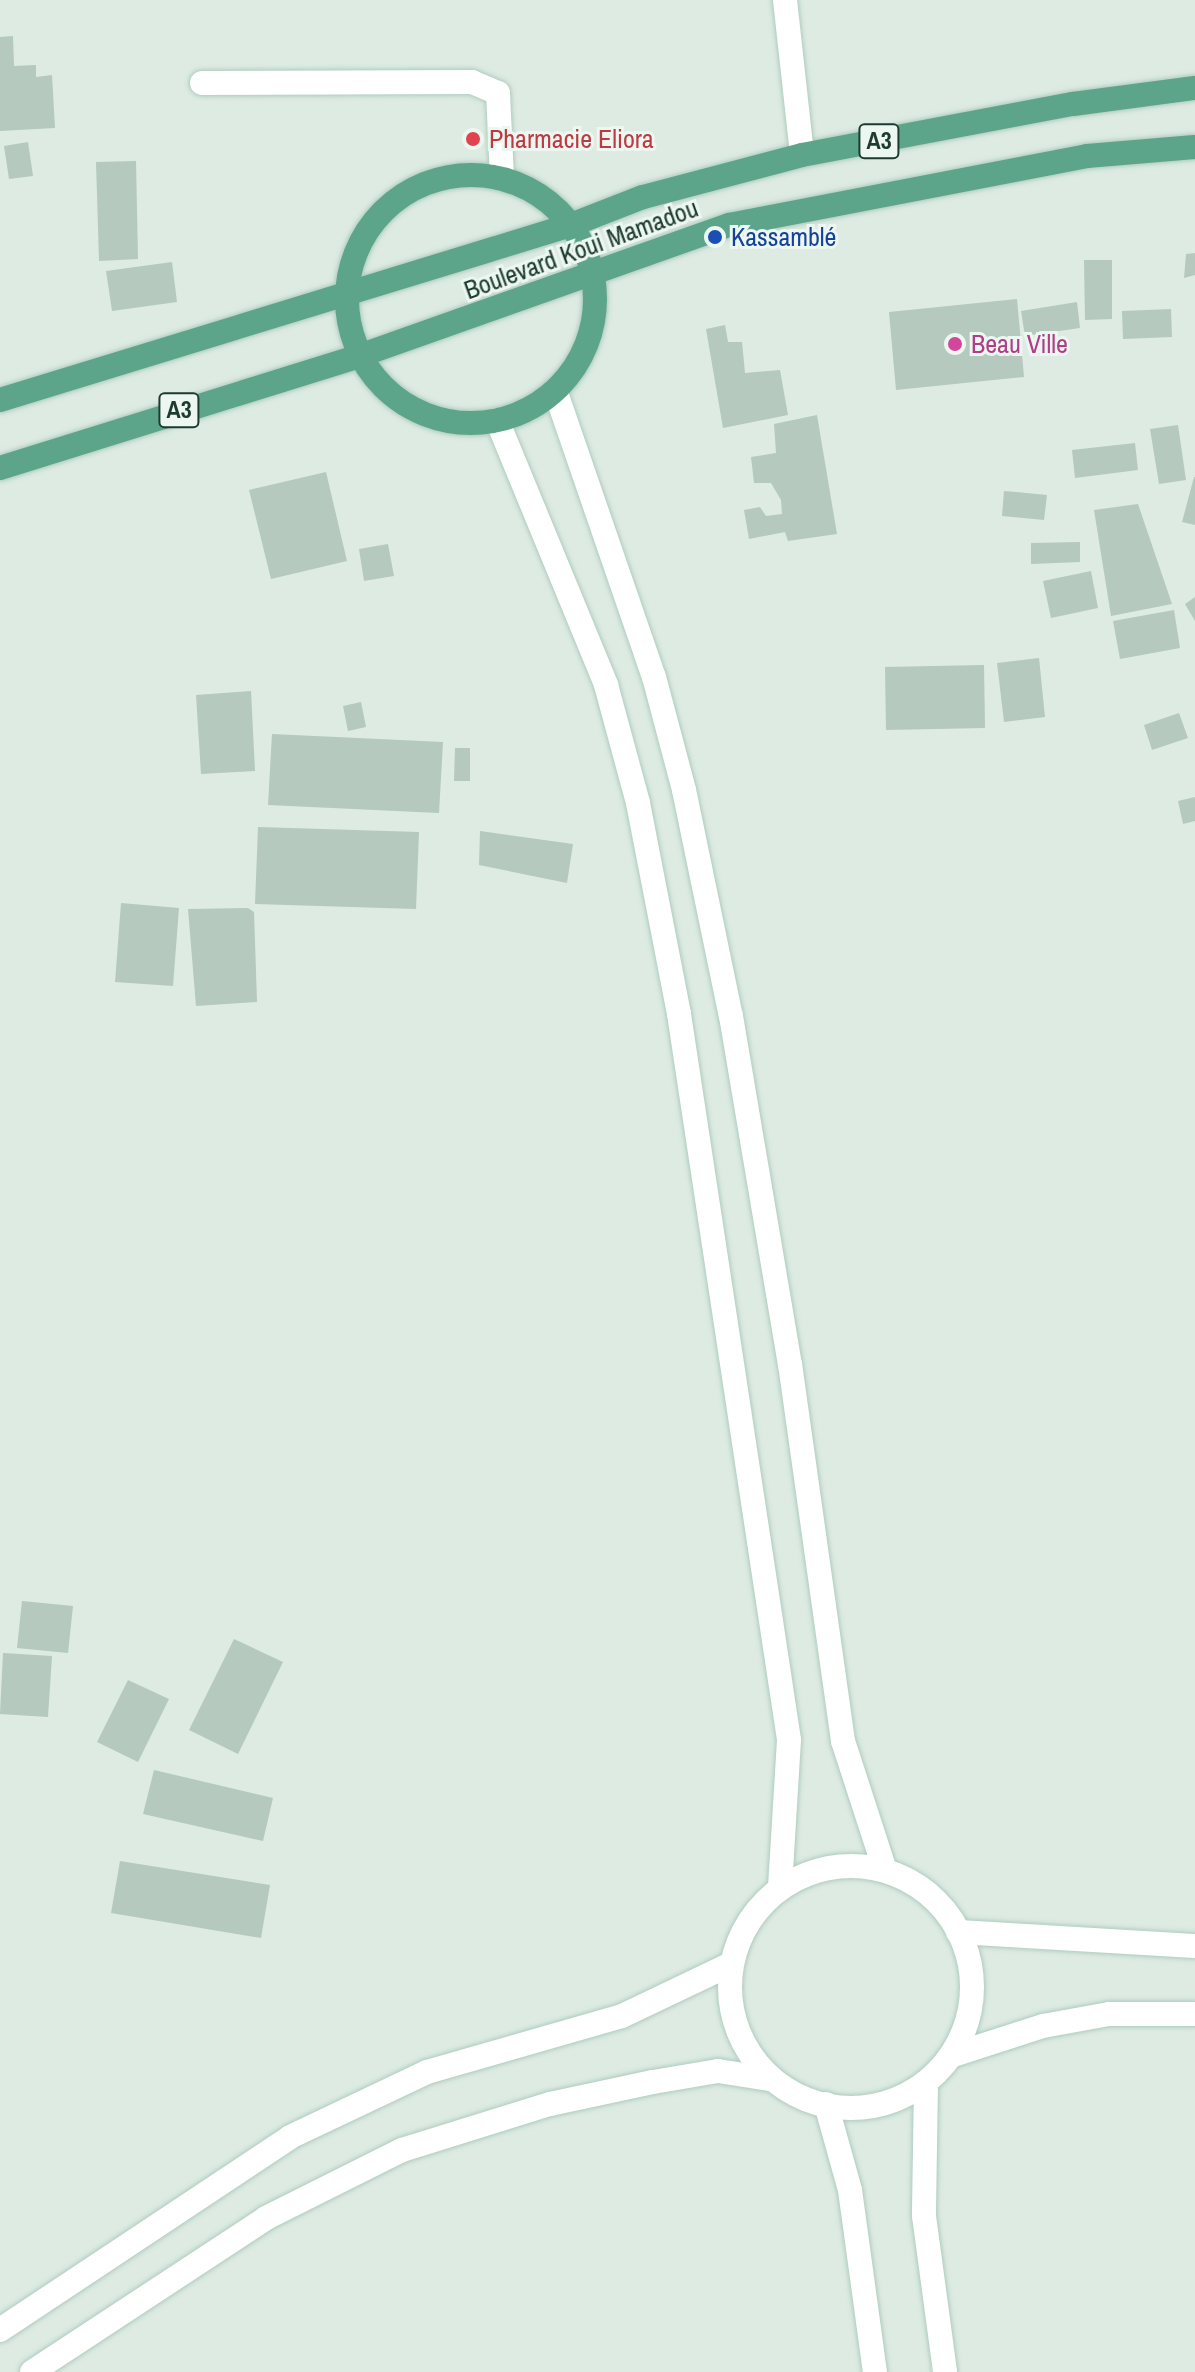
<!DOCTYPE html>
<html>
<head>
<meta charset="utf-8">
<style>
  body { margin:0 }
  #map { position:relative; width:1195px; height:2372px; overflow:hidden; background:#ddebe3; font-family:"Archivo Narrow",sans-serif }
  div>[style] { position:absolute }
  [style*='--x'] { left:calc(var(--x)*1px); top:calc(var(--y)*1px); width:calc(var(--w)*1px); rotate:calc(var(--a)*1deg) }
  .building>* { inset:0; background:#b5c9be }
  .roads { filter:drop-shadow(0 0 2px #afccbe) drop-shadow(0 0 2px #afccbe) }
  .street>* { height:24px; margin:-12px; padding:0 12px; transform-origin:12px; border-radius:12px; background:#fff }
  .secondary>* { height:24px; margin:-12px; padding:0 12px; transform-origin:12px; border-radius:12px; background:#fff }
  .secondary>.ring { margin:-12px; padding:0; box-sizing:content-box; background:none; border:24px solid #fff; border-radius:50% }
  .primary>* { height:24px; margin:-12px; padding:0 12px; transform-origin:12px; border-radius:12px; background:#5ca58b }
  .primary>.ring { margin:-12px; padding:0; box-sizing:content-box; background:none; border:24px solid #5ca58b; border-radius:50% }
  .dots>* { width:22px; height:22px; translate:-50% -50%; box-sizing:border-box; border:4px solid #edf7f1; border-radius:50% }
  span { translate:-50% -50%; white-space:nowrap; text-align:center; line-height:1.15; -webkit-text-stroke:6px #edf7f1; paint-order:stroke }
  .shield-label span { padding:2px 6px; background:#edf7f1; border:2px solid; border-radius:6px; -webkit-text-stroke-width:0 }
  .shield-label { font-size:24px; color:#1d3b30; font-weight:700 }
  .health-label { font-size:26px; color:#be3a42 }
  .left { translate:0 -50%; text-align:left }
  .transit-label { font-size:26px; color:#164399 }
  .street-label { font-size:26px; color:#1d3b30 }
  .hotel-label { font-size:26px; color:#b23c85 }
</style>
</head>
<body>
<div id="map">
  <div class="building">
    <div style="clip-path:polygon(13px 36px,14px 66px,36px 65px,36px 77px,52px 75px,55px 128px,0 131px,0 37px)"></div>
    <div style="clip-path:polygon(28px 142px,33px 176px,9px 179px,4px 146px)"></div>
    <div style="clip-path:polygon(136px 161px,138px 259px,99px 261px,96px 162px)"></div>
    <div style="clip-path:polygon(1195px 253px,1195px 275px,1184px 278px,1186px 254px)"></div>
    <div style="clip-path:polygon(1084px 260px,1112px 260px,1112px 319px,1085px 320px)"></div>
    <div style="clip-path:polygon(172px 262px,177px 302px,112px 311px,106px 271px)"></div>
    <div style="clip-path:polygon(1017px 299px,1024px 377px,896px 390px,889px 312px)"></div>
    <div style="clip-path:polygon(1077px 302px,1080px 328px,1025px 336px,1021px 311px)"></div>
    <div style="clip-path:polygon(1171px 309px,1172px 337px,1123px 339px,1122px 311px)"></div>
    <div style="clip-path:polygon(725px 325px,728px 342px,742px 342px,745px 373px,780px 370px,788px 415px,723px 428px,706px 329px)"></div>
    <div style="clip-path:polygon(817px 415px,837px 534px,788px 541px,785px 532px,749px 539px,744px 510px,760px 507px,766px 516px,782px 514px,781px 500px,771px 483px,754px 483px,751px 457px,776px 453px,774px 424px)"></div>
    <div style="clip-path:polygon(1178px 425px,1186px 480px,1159px 484px,1150px 429px)"></div>
    <div style="clip-path:polygon(1135px 443px,1138px 470px,1075px 478px,1072px 450px)"></div>
    <div style="clip-path:polygon(326px 472px,347px 561px,271px 579px,249px 490px)"></div>
    <div style="clip-path:polygon(1194px 477px,1195px 477px,1195px 525px,1182px 522px)"></div>
    <div style="clip-path:polygon(1004px 491px,1047px 495px,1044px 520px,1002px 516px)"></div>
    <div style="clip-path:polygon(1138px 504px,1172px 604px,1111px 616px,1094px 510px)"></div>
    <div style="clip-path:polygon(1080px 542px,1080px 562px,1031px 564px,1031px 543px)"></div>
    <div style="clip-path:polygon(388px 544px,394px 576px,364px 581px,359px 549px)"></div>
    <div style="clip-path:polygon(1091px 571px,1098px 608px,1051px 618px,1043px 581px)"></div>
    <div style="clip-path:polygon(1195px 597px,1195px 621px,1185px 604px)"></div>
    <div style="clip-path:polygon(1174px 610px,1180px 648px,1120px 659px,1113px 621px)"></div>
    <div style="clip-path:polygon(1039px 658px,1045px 717px,1004px 722px,997px 663px)"></div>
    <div style="clip-path:polygon(984px 665px,985px 728px,886px 730px,885px 667px)"></div>
    <div style="clip-path:polygon(251px 691px,255px 771px,201px 774px,196px 695px)"></div>
    <div style="clip-path:polygon(361px 702px,366px 727px,348px 731px,343px 706px)"></div>
    <div style="clip-path:polygon(1179px 713px,1188px 738px,1152px 750px,1144px 725px)"></div>
    <div style="clip-path:polygon(272px 734px,443px 742px,439px 813px,268px 805px)"></div>
    <div style="clip-path:polygon(455px 748px,470px 748px,470px 781px,454px 781px)"></div>
    <div style="clip-path:polygon(1195px 797px,1195px 821px,1183px 824px,1178px 801px)"></div>
    <div style="clip-path:polygon(258px 827px,419px 832px,416px 909px,255px 904px)"></div>
    <div style="clip-path:polygon(480px 831px,573px 844px,567px 883px,479px 865px)"></div>
    <div style="clip-path:polygon(121px 903px,179px 908px,173px 986px,115px 982px)"></div>
    <div style="clip-path:polygon(248px 908px,254px 912px,257px 1002px,196px 1006px,188px 909px)"></div>
    <div style="clip-path:polygon(22px 1601px,73px 1606px,68px 1653px,17px 1648px)"></div>
    <div style="clip-path:polygon(234px 1639px,283px 1662px,238px 1754px,189px 1730px)"></div>
    <div style="clip-path:polygon(3px 1653px,52px 1656px,48px 1717px,0 1714px)"></div>
    <div style="clip-path:polygon(128px 1680px,169px 1699px,138px 1762px,97px 1742px)"></div>
    <div style="clip-path:polygon(154px 1770px,273px 1798px,263px 1841px,143px 1814px)"></div>
    <div style="clip-path:polygon(120px 1861px,270px 1885px,261px 1938px,111px 1913px)"></div>
  </div>
  <div class="roads">
    <div class="street">
      <div style="--x:785;--y:0;--w:156;--a:83.7"></div>
      <div style="--x:202;--y:83;--w:270;--a:-0.2"></div>
      <div style="--x:472;--y:82;--w:28;--a:23"></div>
      <div style="--x:498;--y:93;--w:86;--a:87.3"></div>
    </div>
    <div class="secondary">
      <div style="--x:555;--y:390;--w:304;--a:71"></div>
      <div style="--x:654;--y:677;--w:117;--a:75.1"></div>
      <div style="--x:684;--y:790;--w:231;--a:78.3"></div>
      <div style="--x:731;--y:1016;--w:353;--a:80.4"></div>
      <div style="--x:790;--y:1364;--w:381;--a:82"></div>
      <div style="--x:843;--y:1741;--w:136;--a:72"></div>
      <div style="--x:497;--y:420;--w:287;--a:67.6"></div>
      <div style="--x:606;--y:685;--w:122;--a:74.8"></div>
      <div style="--x:638;--y:803;--w:215;--a:79"></div>
      <div style="--x:679;--y:1014;--w:734;--a:81.38"></div>
      <div style="--x:789;--y:1740;--w:148;--a:93.5"></div>
      <div class="ring" style="left:730px;top:1866px;width:218px;height:218px"></div>
      <div style="--x:958;--y:1932;--w:237;--a:3.4"></div>
      <div style="--x:953;--y:2055;--w:95;--a:-17.9"></div>
      <div style="--x:1043;--y:2026;--w:67;--a:-10.3"></div>
      <div style="--x:1109;--y:2014;--w:86;--a:0"></div>
      <div style="--x:926;--y:2083;--w:133;--a:90.9"></div>
      <div style="--x:924;--y:2216;--w:157;--a:82.3"></div>
      <div style="--x:826;--y:2104;--w:89;--a:74.4"></div>
      <div style="--x:850;--y:2190;--w:184;--a:82.2"></div>
      <div style="--x:0;--y:2330;--w:348;--a:-33.6"></div>
      <div style="--x:290;--y:2137;--w:152;--a:-25.4"></div>
      <div style="--x:427;--y:2072;--w:203;--a:-16"></div>
      <div style="--x:622;--y:2016;--w:121;--a:-25.5"></div>
      <div style="--x:32;--y:2372;--w:280;--a:-33.3"></div>
      <div style="--x:266;--y:2218;--w:152;--a:-26.6"></div>
      <div style="--x:402;--y:2150;--w:155;--a:-17.3"></div>
      <div style="--x:550;--y:2104;--w:105;--a:-12.1"></div>
      <div style="--x:653;--y:2082;--w:66;--a:-9.6"></div>
      <div style="--x:718;--y:2071;--w:53;--a:8.7"></div>
    </div>
    <div class="primary">
      <div class="ring" style="left:347px;top:175px;width:224px;height:224px"></div>
      <div style="--x:0;--y:400;--w:597;--a:-17.04"></div>
      <div style="--x:571;--y:225;--w:77;--a:-21.3"></div>
      <div style="--x:643;--y:197;--w:164;--a:-14.8"></div>
      <div style="--x:802;--y:155;--w:276;--a:-10.7"></div>
      <div style="--x:1073;--y:104;--w:123;--a:-7.5"></div>
      <div style="--x:0;--y:468;--w:376;--a:-17.3"></div>
      <div style="--x:359;--y:356;--w:393;--a:-19.5"></div>
      <div style="--x:729;--y:225;--w:365;--a:-10.9"></div>
      <div style="--x:1087;--y:156;--w:108;--a:-4.8"></div>
    </div>
  </div>
  <div class="dots">
    <div style="left:473px;top:139px;background:#e0444e"></div>
    <div style="left:715px;top:237px;background:#1a4fb4"></div>
    <div style="left:955px;top:344px;background:#d1479c"></div>
  </div>
  <div class="shield-label">
    <span style="left:879px;top:141px">A3</span>
    <span style="left:179px;top:410px">A3</span>
  </div>
  <div class="health-label">
    <span class="left" style="left:489px;top:139px">Pharmacie Eliora</span>
  </div>
  <div class="transit-label">
    <span class="left" style="left:731px;top:237px">Kassamblé</span>
  </div>
  <div class="street-label">
    <span style="left:581px;top:249px;rotate:-20deg">Boulevard Koui Mamadou</span>
  </div>
  <div class="hotel-label">
    <span class="left" style="left:971px;top:344px">Beau Ville</span>
  </div>
</div>
</body>
</html>
